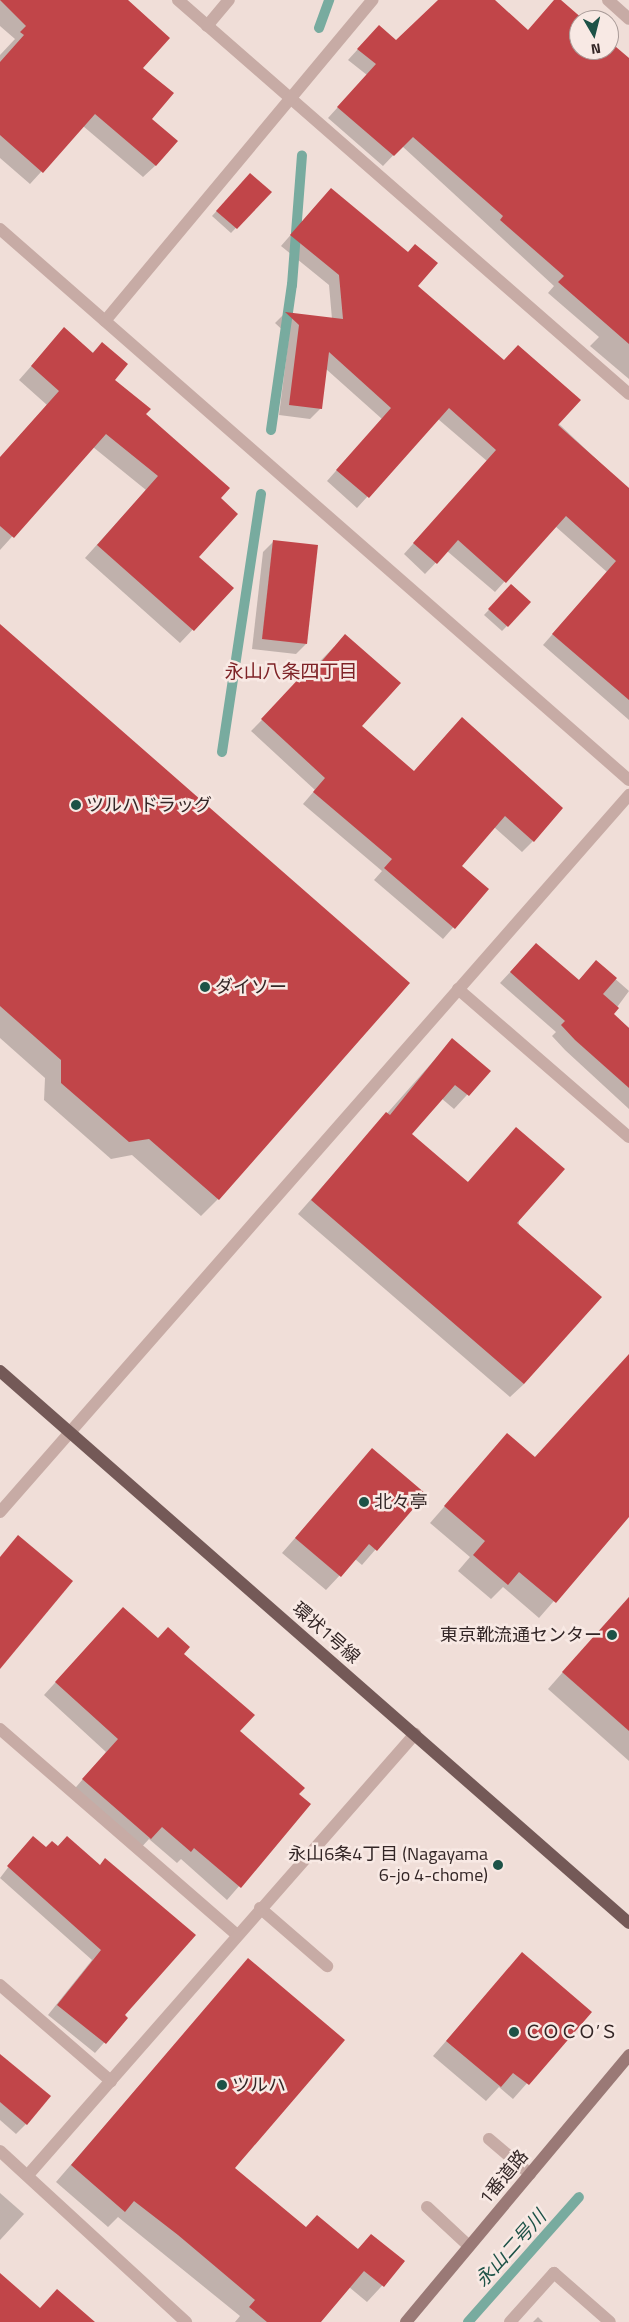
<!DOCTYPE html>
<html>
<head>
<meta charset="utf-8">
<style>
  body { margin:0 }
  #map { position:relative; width:629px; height:2322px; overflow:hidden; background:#f0ded8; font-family:"Titillium Web","Noto Sans JP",sans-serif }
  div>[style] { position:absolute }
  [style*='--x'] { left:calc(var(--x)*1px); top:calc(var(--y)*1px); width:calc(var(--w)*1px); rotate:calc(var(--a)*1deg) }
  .shadow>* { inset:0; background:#0003 }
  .stream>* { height:10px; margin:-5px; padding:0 5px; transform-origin:5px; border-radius:5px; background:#78ab9f }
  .building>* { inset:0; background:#c14549 }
  .lane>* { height:12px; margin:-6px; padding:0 6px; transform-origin:6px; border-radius:6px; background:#c7aba5 }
  .street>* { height:12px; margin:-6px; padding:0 6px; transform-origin:6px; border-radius:6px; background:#c7aba5 }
  .secondary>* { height:12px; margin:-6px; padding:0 6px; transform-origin:6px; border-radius:6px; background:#9a7976 }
  .primary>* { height:12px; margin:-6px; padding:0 6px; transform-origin:6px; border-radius:6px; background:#745957 }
  .dots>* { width:14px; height:14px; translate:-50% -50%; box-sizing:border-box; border:2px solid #f8e9e4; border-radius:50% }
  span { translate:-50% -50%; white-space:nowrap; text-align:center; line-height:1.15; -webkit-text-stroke:5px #f8e9e4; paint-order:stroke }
  .poi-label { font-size:18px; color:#332626 }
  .left { translate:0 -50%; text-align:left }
  .right { translate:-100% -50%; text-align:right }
  .street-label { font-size:18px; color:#332626 }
  .neighbourhood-label { font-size:19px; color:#7e2226 }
  .water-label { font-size:19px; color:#1d5247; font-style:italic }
  .north { position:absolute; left:569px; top:10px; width:50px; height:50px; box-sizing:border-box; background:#f8e9e4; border:1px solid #a99b98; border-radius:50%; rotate:172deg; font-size:14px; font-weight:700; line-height:20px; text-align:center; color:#332626 }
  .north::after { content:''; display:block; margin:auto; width:18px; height:22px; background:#1d5247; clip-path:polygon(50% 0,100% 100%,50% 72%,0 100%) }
</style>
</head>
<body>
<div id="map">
  <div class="shadow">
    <div style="clip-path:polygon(0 0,127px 0,156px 165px,143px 177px,83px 126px,30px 184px,0 158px,0 55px,15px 39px,0 26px)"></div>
    <div style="clip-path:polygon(439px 0,493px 0,528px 31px,559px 0,583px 20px,579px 20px,579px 50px,609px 50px,609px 43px,629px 60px,629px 379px,590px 346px,599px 337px,548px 293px,554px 286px,402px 146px,383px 166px,328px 118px,367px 75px,348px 60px,369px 37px,395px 42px)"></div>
    <div style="clip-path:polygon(245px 180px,270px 192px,231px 233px,212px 216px)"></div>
    <div style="clip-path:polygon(321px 200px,629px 490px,629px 720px,543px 645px,607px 572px,555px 526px,495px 592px,447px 551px,425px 574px,404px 554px,487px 461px,438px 419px,357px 508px,327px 481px,382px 419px,326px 369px,321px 408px,310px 419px,279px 415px,289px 336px,275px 323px,285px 313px,332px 319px,329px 285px,281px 246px)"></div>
    <div style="clip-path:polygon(64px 329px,92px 353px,102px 344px,114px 380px,219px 498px,197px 557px,232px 588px,180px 643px,85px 558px,146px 490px,93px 447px,0 550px,0 458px,47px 405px,19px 380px)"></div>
    <div style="clip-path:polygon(273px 542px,306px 644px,296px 654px,252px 649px,263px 552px)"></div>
    <div style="clip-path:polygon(512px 585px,530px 602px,502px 631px,484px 615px)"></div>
    <div style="clip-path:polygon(0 626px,218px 1199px,201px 1216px,132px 1155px,111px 1159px,44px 1100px,45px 1078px,0 1038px)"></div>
    <div style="clip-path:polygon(334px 647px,361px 726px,414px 772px,451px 730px,533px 841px,522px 852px,494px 827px,460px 866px,487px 889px,443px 939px,374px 880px,382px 871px,303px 804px,315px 790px,251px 731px)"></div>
    <div style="clip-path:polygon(526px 955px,578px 981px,596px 962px,629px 991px,612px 1014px,629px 1028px,629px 1109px,565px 1050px,552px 1036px,556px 1032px,500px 983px)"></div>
    <div style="clip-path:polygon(452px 1040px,489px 1071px,454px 1109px,441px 1098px,410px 1134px,467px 1183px,516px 1128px,524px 1384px,510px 1397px,298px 1214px)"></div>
    <div style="clip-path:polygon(629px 1366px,629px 1515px,539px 1618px,503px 1587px,491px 1599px,458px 1571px,470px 1557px,430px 1523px,507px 1435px,534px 1458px)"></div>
    <div style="clip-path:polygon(372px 1450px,424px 1494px,362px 1565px,355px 1559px,326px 1590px,282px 1553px)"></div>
    <div style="clip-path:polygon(629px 1597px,629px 1761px,548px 1689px)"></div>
    <div style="clip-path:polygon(111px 1621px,182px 1654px,238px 1732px,309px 1805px,227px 1900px,181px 1859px,177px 1863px,149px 1839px,138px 1851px,71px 1793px,106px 1752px,44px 1695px)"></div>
    <div style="clip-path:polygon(67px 1837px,126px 2018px,95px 2053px,48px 2015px,92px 1960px,0 1878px,23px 1848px,57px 1847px)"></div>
    <div style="clip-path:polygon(522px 1954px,590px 2012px,513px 2099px,499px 2087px,486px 2101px,433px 2056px)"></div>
    <div style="clip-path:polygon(248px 1960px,234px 2168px,305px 2228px,357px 2250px,372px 2235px,404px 2262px,367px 2302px,349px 2287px,320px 2322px,235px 2322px,240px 2316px,118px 2217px,108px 2227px,56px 2182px)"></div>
    <div style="clip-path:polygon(0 2055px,26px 2124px,16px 2134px,0 2120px)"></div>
    <div style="clip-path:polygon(0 2193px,24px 2214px,0 2240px)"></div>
    <div style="clip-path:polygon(538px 2317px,543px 2322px,533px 2322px)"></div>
  </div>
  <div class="stream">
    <div style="--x:319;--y:28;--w:30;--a:-70"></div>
    <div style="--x:271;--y:430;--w:147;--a:-81.8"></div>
    <div style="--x:292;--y:285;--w:130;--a:-85.6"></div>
    <div style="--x:222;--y:752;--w:261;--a:-81.4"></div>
    <div style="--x:468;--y:2322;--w:167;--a:-48.4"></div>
  </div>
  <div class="building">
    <div style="clip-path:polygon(0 0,128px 0,170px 38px,143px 68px,174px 93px,152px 119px,178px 141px,156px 166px,95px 114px,43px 173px,0 135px,0 62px,24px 35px,20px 32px,26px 26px)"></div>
    <div style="clip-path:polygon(438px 0,495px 0,528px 30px,554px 0,561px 0,584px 20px,579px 20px,579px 50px,609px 50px,609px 41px,629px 58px,629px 344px,558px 282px,564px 276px,500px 220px,503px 216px,413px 137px,394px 156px,337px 107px,376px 64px,357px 49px,379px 25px,396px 40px)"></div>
    <div style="clip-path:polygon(250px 173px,272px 192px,237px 229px,216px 211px)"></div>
    <div style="clip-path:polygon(331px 188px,408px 252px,415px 244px,438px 263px,418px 286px,504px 360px,518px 345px,581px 400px,558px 425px,629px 488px,629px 700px,552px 634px,616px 561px,566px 516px,506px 583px,458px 540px,437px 564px,413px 543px,496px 450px,449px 408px,369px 498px,336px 470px,391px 408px,329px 352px,322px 409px,289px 405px,299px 325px,285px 312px,343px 319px,339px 275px,290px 235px)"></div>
    <div style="clip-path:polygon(64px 327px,93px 353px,102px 342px,128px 364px,115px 380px,151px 409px,146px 414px,230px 488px,221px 498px,238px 514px,199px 557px,234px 588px,194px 631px,97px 545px,158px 476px,106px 434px,14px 538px,0 526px,0 457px,59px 391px,31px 366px)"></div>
    <div style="clip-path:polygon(273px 540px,318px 545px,307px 644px,262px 639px)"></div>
    <div style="clip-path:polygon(511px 584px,531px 602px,508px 627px,488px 609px)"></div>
    <div style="clip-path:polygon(0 624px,410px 983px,219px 1200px,149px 1139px,129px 1142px,61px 1083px,61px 1060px,0 1006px)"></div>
    <div style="clip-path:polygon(345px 634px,401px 683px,362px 726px,414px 771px,462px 717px,563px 808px,534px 842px,505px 816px,462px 866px,489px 889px,455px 929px,384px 868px,392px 859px,313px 792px,325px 778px,261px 719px,304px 673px,304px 682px)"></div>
    <div style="clip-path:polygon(536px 943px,579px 980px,596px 960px,617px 978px,603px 994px,619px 1008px,614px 1014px,629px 1028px,629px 1088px,575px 1040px,561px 1025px,565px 1021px,510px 972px)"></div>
    <div style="clip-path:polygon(452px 1038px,491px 1071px,469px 1096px,455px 1085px,412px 1134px,468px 1182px,516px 1127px,565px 1169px,517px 1223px,602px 1297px,524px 1384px,311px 1200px,386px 1112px,390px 1115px)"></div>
    <div style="clip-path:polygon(629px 1354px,629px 1517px,556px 1603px,519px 1572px,508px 1585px,473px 1555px,485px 1541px,444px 1506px,507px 1433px,535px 1457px)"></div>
    <div style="clip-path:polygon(372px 1448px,426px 1494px,377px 1551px,369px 1544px,341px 1577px,295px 1538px)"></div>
    <div style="clip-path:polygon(18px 1535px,73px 1581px,0 1669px,0 1557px)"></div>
    <div style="clip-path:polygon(629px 1597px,629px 1731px,562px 1672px)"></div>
    <div style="clip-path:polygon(123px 1607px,158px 1638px,168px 1627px,190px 1647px,184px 1654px,255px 1715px,240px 1731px,305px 1788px,299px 1794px,311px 1804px,241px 1888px,194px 1848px,191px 1852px,162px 1827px,151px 1839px,82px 1779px,118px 1739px,55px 1682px)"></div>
    <div style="clip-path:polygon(33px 1836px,46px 1847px,52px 1841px,58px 1846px,67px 1836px,100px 1865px,105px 1858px,196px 1935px,125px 2015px,128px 2018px,106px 2044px,57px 2005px,101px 1950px,7px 1866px)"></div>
    <div style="clip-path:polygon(522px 1952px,592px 2012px,529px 2085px,513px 2073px,501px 2087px,446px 2041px)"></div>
    <div style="clip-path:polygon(248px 1958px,345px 2040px,235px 2168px,306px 2227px,317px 2215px,358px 2249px,371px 2234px,405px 2261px,384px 2287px,364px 2271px,321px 2322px,267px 2322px,249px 2307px,255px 2300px,178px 2235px,134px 2201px,125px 2212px,71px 2165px)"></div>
    <div style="clip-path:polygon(0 2054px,51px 2096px,27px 2125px,0 2102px)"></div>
    <div style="clip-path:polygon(0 2273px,40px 2308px,57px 2289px,95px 2322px,0 2322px)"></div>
  </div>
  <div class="lane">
    <div style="--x:260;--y:1908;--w:89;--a:40.9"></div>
    <div style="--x:489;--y:2139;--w:54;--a:40.5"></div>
    <div style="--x:427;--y:2207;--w:57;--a:42.9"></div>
  </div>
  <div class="street">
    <div style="--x:178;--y:0;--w:599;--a:41.14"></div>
    <div style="--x:608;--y:0;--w:28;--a:42"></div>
    <div style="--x:207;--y:26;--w:34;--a:-50"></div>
    <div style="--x:0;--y:229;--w:836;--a:41.22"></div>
    <div style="--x:105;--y:321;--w:418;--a:-50.2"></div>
    <div style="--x:458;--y:989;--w:226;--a:40.9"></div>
    <div style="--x:0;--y:1512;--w:954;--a:-48.74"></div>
    <div style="--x:0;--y:1729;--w:313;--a:41"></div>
    <div style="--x:0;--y:1985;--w:147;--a:40.9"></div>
    <div style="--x:0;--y:2151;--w:253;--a:42.6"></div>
    <div style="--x:28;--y:2175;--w:587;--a:-48.73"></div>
    <div style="--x:510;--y:2322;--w:66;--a:-48.1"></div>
    <div style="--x:554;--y:2273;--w:74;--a:41.2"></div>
  </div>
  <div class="secondary">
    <div style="--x:406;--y:2322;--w:348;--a:-50.1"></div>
  </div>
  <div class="primary">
    <div style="--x:0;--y:1371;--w:837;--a:41.27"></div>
  </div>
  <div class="dots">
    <div style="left:76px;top:805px;background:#1d5247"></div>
    <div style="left:205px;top:987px;background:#1d5247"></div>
    <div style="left:364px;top:1502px;background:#1d5247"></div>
    <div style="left:612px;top:1635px;background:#1d5247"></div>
    <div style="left:498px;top:1865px;background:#1d5247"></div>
    <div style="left:514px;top:2032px;background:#1d5247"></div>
    <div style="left:222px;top:2085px;background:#1d5247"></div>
  </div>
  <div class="poi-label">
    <span class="left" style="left:86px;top:805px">ツルハドラッグ</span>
    <span class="left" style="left:215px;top:987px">ダイソー</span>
    <span class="left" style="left:374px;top:1502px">北々亭</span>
    <span class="right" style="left:602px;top:1635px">東京靴流通センター</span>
    <span class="right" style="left:488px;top:1865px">永山6条4丁目 (Nagayama<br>6-jo 4-chome)</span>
    <span class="left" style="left:524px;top:2032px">ＣＯＣＯ’Ｓ</span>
    <span class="left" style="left:232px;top:2085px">ツルハ</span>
  </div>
  <div class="street-label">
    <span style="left:326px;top:1633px;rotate:41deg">環状1号線</span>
    <span style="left:504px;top:2177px;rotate:-50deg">1番道路</span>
  </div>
  <div class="neighbourhood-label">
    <span style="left:291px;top:671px">永山八条四丁目</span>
  </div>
  <div class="water-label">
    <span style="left:510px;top:2248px;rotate:-48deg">永山二号川</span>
  </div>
  <div class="north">N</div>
</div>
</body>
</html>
